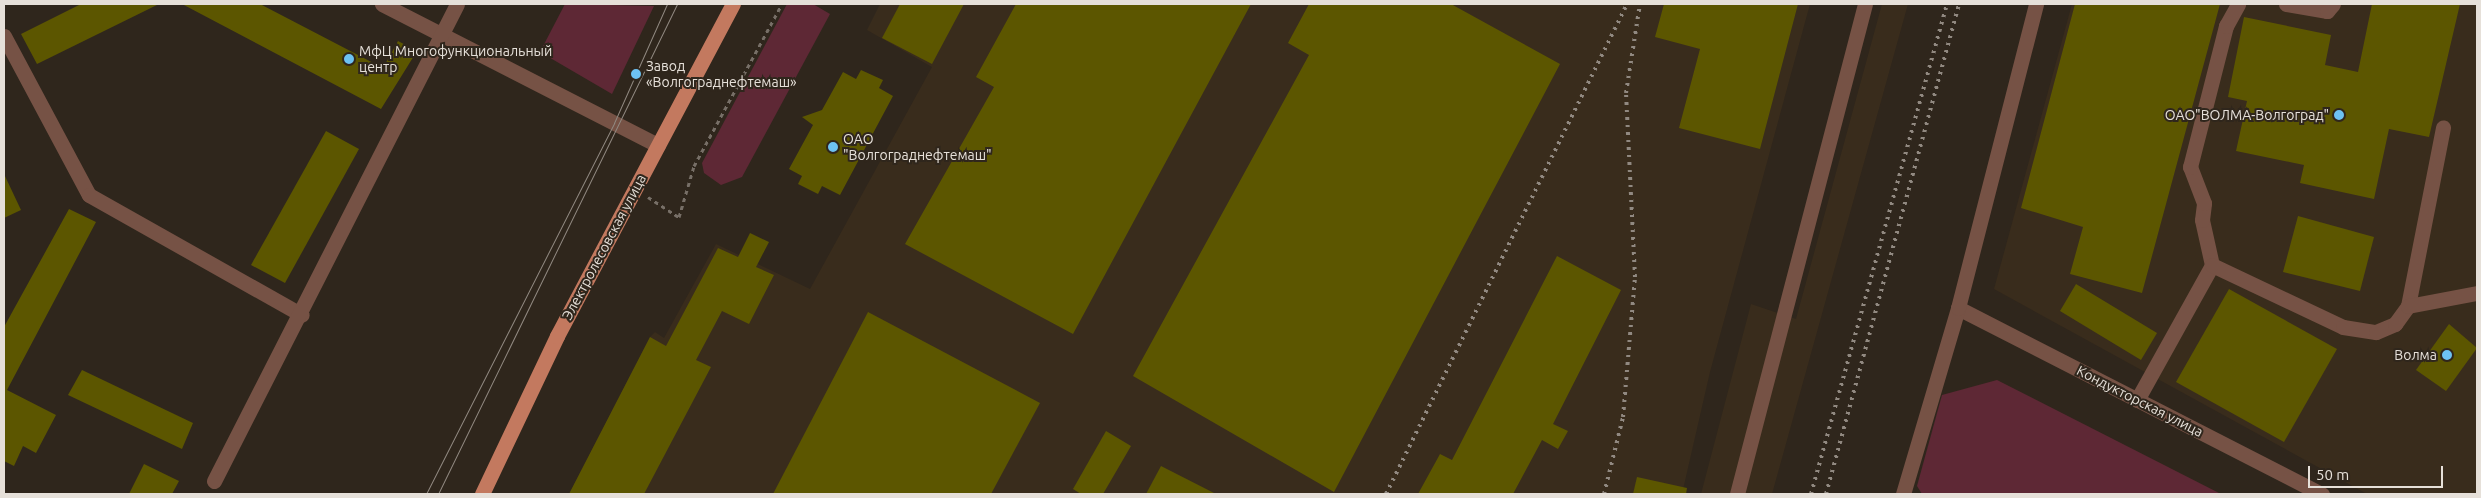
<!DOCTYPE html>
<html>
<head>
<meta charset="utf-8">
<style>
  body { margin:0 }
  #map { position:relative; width:2481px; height:498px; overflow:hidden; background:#2f261c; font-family:Ubuntu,sans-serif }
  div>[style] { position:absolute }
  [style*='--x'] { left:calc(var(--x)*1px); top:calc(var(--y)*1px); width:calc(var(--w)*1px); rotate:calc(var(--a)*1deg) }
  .built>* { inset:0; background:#392c1c }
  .green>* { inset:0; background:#5e2835 }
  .building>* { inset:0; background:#5c5600 }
  .path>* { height:3px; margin-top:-1.5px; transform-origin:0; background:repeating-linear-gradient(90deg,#776f67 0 4px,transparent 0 8px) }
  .minor>* { height:15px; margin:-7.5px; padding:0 7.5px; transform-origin:7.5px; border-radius:7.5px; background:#765245 }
  .major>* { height:15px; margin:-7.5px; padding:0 7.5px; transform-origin:7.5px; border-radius:7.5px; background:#c3795f }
  .tram>* { height:1px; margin:-0.5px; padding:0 0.5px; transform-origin:0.5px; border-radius:0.5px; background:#918981 }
  .rail>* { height:4px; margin-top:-2px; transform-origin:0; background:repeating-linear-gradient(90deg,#918981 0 2.5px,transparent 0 7.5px) }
  .dots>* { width:14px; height:14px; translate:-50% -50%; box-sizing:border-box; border:2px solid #2f261c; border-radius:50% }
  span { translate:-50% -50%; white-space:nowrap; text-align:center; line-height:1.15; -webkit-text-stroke:4px #2f261c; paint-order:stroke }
  .poi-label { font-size:14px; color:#e6e0d9 }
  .left { translate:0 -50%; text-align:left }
  .right { translate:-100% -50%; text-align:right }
  .street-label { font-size:14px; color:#e6e0d9 }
  .frame { position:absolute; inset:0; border:5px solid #e6e0d9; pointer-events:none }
  .scale { position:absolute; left:2308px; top:466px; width:135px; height:22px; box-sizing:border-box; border:2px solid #e6e0d9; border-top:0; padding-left:6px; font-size:15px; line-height:18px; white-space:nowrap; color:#e6e0d9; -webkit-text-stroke:4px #2f261c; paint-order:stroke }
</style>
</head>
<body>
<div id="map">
  <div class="built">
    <div style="clip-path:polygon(880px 4px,1810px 4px,1710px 372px,1682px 494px,569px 494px,650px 337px,655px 332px,664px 338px,716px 244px,810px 289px,932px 67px,867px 30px)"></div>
    <div style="clip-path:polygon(1882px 4px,1908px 4px,1772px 494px,1701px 494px,1751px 304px,1796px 319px)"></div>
    <div style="clip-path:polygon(2072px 4px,2477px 4px,2477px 494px,2367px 494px,1994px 289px)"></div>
  </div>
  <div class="green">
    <div style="clip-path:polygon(565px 4px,654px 6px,612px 94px,540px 52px)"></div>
    <div style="clip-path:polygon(787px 4px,813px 4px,830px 14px,742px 177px,721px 185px,704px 173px,702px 163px)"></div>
    <div style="clip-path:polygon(1997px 380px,2221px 494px,1922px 494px,1917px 486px,1942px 395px)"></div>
  </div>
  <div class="building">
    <div style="clip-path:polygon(81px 4px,159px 4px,37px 64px,21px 34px)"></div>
    <div style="clip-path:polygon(182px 4px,260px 4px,383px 68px,398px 41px,417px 51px,381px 109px)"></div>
    <div style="clip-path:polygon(900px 4px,964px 4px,932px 64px,882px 38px)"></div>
    <div style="clip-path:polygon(1016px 4px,1251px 4px,1073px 334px,905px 244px,994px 87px,976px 77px)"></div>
    <div style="clip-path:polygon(1309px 4px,1451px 4px,1560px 64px,1334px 492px,1133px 376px,1309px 55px,1288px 43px)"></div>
    <div style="clip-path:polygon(1664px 4px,1798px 4px,1760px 149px,1679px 128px,1700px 49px,1655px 37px)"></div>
    <div style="clip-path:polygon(2075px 4px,2220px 4px,2142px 293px,2070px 274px,2083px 227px,2021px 208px)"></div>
    <div style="clip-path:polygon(2372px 4px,2460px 4px,2429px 137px,2389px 129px,2374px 199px,2300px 183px,2304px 165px,2236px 151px,2247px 101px,2228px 97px,2244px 17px,2331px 35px,2325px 65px,2358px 72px)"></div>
    <div style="clip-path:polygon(861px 70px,883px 80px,879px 88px,893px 96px,840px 195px,822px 186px,818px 194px,798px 184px,802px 176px,789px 169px,813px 125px,802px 117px,822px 110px,843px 72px,856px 79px)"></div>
    <div style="clip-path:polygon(326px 131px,359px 149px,285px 283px,251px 265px)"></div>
    <div style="clip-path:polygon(4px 174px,21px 210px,4px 218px)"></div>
    <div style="clip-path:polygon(69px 209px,96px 222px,7px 390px,56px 415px,36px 453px,23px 446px,14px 466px,4px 461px,4px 327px)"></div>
    <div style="clip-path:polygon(2298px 216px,2374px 237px,2360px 291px,2283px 272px)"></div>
    <div style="clip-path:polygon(750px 233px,769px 242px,756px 267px,774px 275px,749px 324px,722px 311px,696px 360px,711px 367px,644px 494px,569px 494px,650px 337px,666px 346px,718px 248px,738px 257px)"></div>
    <div style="clip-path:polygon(1557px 256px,1621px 290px,1553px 424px,1568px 431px,1558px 449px,1542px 440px,1513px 494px,1418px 494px,1440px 454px,1452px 460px)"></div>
    <div style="clip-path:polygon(2076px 284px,2157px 333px,2141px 360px,2060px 311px)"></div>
    <div style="clip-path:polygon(2229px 289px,2337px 349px,2284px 442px,2176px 382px)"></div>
    <div style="clip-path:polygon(868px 312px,1040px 403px,991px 494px,773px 494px)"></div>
    <div style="clip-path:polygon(2449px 324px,2477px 348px,2446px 391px,2416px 370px)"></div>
    <div style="clip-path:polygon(82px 370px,193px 423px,182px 449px,68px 395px)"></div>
    <div style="clip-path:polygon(1106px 431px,1131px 446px,1103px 494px,1081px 494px,1073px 489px)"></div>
    <div style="clip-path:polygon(144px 464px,179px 481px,172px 494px,129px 494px)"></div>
    <div style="clip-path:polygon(1161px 466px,1216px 494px,1146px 494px)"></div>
    <div style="clip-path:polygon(1637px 477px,1687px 488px,1686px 494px,1633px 494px)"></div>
  </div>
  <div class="path">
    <div style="--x:648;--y:197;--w:37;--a:33"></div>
    <div style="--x:679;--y:217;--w:53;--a:-73.6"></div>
    <div style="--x:694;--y:166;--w:184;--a:-61.5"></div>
  </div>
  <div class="minor">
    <div style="--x:382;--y:4;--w:310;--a:27.1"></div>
    <div style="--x:2286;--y:4;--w:42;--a:9.7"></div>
    <div style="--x:2327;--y:11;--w:9;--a:-49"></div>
    <div style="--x:4;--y:36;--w:180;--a:61.9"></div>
    <div style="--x:89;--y:195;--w:244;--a:29.4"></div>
    <div style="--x:2212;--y:265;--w:46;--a:-102.5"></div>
    <div style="--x:2202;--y:220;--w:17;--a:-83"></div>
    <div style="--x:2204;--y:203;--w:39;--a:-111"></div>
    <div style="--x:2190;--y:167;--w:146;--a:-75.7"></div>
    <div style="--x:2226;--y:26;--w:25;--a:-61"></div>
    <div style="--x:2408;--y:306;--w:182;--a:-78.9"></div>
    <div style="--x:1958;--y:308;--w:409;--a:27.1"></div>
    <div style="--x:2137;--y:400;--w:154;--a:-60.9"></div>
    <div style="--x:2212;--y:265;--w:145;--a:25.3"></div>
    <div style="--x:2343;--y:327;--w:33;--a:9"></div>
    <div style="--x:2376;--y:332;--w:21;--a:-23"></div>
    <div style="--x:2395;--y:324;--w:22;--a:-54"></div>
    <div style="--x:2408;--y:306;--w:70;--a:-10.7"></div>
    <div style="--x:214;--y:481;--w:535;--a:-63"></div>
    <div style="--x:1737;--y:494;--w:506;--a:-75.36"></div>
    <div style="--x:1903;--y:494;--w:194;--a:-73.5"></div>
    <div style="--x:1958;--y:308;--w:314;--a:-75.6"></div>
  </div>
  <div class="major">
    <div style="--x:482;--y:494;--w:175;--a:-64.6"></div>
    <div style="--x:557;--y:336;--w:376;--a:-62.1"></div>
  </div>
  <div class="tram">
    <div style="--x:426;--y:494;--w:416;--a:-63.1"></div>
    <div style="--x:614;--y:123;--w:130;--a:-66"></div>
    <div style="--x:438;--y:494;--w:545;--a:-64"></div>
  </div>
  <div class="rail">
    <div style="--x:1386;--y:494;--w:546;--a:-63.81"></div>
    <div style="--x:1604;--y:494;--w:79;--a:-76.1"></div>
    <div style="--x:1623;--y:417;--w:141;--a:-85.1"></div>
    <div style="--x:1635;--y:277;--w:184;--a:-92.8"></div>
    <div style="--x:1626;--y:93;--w:90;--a:-81.1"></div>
    <div style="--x:1811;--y:494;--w:509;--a:-74.49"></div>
    <div style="--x:1826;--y:494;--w:508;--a:-74.81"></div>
  </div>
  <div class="dots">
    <div style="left:349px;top:59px;background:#6dc2f3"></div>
    <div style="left:636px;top:74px;background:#6dc2f3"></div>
    <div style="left:2339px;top:115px;background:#6dc2f3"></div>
    <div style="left:833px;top:147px;background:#6dc2f3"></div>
    <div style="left:2447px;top:355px;background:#6dc2f3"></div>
  </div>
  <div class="poi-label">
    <span class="left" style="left:359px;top:59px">МфЦ Многофункциональный<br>центр</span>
    <span class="left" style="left:646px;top:74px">Завод<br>«Волгограднефтемаш»</span>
    <span class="right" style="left:2329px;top:115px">ОАО"ВОЛМА-Волгоград"</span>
    <span class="left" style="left:843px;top:147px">ОАО<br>"Волгограднефтемаш"</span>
    <span class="right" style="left:2437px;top:355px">Волма</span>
  </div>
  <div class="street-label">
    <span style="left:604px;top:247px;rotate:-62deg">Электролесовская улица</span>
    <span style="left:2140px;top:401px;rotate:27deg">Кондукторская улица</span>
  </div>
  <div class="frame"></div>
  <div class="scale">50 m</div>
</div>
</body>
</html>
